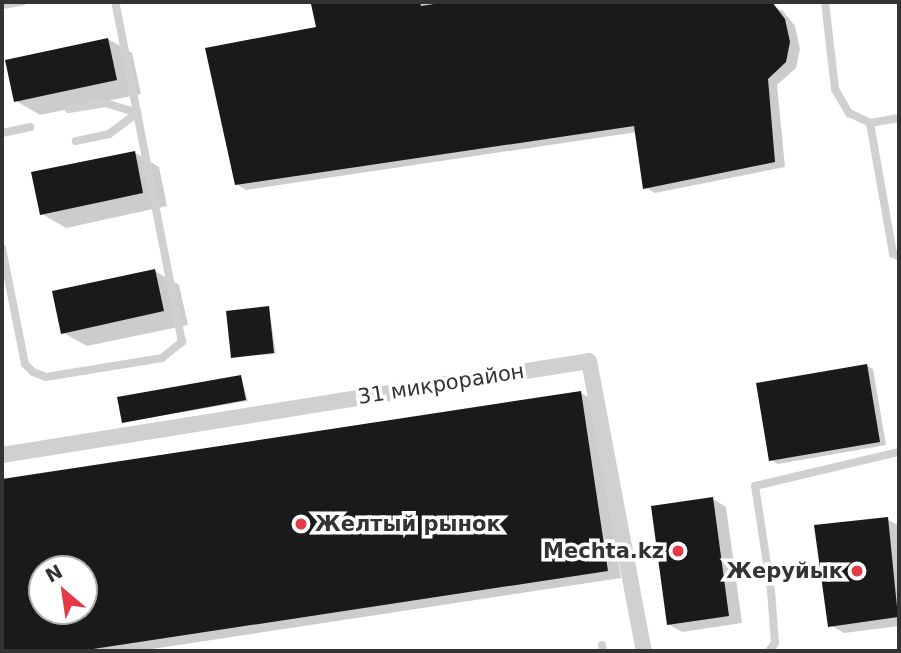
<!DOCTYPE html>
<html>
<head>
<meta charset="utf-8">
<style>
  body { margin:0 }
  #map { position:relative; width:901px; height:653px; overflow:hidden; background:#fff; font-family:"DejaVu Sans",sans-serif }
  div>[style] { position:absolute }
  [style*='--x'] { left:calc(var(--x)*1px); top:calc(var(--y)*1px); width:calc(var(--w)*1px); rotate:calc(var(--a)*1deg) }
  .shadow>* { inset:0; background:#0003 }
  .building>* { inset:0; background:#1a1a1a }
  .service>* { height:8px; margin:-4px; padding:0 4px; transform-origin:4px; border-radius:4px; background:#d0d0d0 }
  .minor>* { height:16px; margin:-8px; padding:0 8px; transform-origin:8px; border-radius:8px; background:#d0d0d0 }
  .dots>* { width:19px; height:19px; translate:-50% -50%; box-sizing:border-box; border:4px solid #fff; border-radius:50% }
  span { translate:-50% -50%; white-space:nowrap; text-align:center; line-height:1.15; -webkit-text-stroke:7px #fff; paint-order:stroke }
  .street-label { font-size:21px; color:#333 }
  .poi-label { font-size:21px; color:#333; font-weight:700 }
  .left { translate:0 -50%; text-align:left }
  .right { translate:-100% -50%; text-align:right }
  .frame { position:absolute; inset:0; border:4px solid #333; pointer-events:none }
  .north { position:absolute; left:28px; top:555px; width:70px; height:70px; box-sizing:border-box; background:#fff; border:2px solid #adadad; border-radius:50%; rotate:331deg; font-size:19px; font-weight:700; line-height:28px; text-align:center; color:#333 }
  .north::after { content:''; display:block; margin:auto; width:24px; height:32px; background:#e63946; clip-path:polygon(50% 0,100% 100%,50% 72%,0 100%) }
</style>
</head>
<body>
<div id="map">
  <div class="shadow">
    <div style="clip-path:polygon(340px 2px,429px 2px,430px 6px,460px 2px,765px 2px,783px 11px,795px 26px,800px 49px,796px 68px,777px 85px,785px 167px,655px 193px,645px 187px,637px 132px,246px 190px,236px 184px,318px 28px,314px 5px)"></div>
    <div style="clip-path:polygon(108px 39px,132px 53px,141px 94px,40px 115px,16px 101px)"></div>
    <div style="clip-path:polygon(134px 152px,159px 167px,167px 206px,66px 228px,42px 214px)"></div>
    <div style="clip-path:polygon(155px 271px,179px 285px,188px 325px,87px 346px,62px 332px)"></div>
    <div style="clip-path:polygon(269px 308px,276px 354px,233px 357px)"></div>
    <div style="clip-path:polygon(866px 365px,873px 369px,886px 445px,778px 464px,771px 460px)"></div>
    <div style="clip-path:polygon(241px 377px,248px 401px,123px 422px)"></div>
    <div style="clip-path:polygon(evenodd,581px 393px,594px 400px,621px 578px,139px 651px,2px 651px,2px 481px,581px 393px,42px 569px,84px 569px,84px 611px,42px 611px,42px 569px)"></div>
    <div style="clip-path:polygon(713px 499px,726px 507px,742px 623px,682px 632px,668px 624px)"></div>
    <div style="clip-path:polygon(887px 519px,899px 526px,899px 626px,844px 633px,830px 625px)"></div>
  </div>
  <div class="building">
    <div style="clip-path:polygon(326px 2px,420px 2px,421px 6px,446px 2px,772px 2px,785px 19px,790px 42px,786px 62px,768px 79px,775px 162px,643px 189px,634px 126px,235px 185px,205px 48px,316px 27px,311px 4px)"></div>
    <div style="clip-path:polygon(108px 38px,117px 80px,14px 102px,5px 60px)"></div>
    <div style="clip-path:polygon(135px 151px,143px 193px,40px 215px,31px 172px)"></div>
    <div style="clip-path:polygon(155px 269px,164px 311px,61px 334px,52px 291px)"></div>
    <div style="clip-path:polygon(269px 306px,274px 353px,231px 358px,226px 311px)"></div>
    <div style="clip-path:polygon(867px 364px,880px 442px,769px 461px,756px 383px)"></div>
    <div style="clip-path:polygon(241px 375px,246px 400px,122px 423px,117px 397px)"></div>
    <div style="clip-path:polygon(evenodd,581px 391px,608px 571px,80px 651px,2px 651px,2px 479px,581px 391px,42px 569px,84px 569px,84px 611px,42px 611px,42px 569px)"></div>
    <div style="clip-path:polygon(713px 497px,729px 616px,667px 625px,651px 506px)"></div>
    <div style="clip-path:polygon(888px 517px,898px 617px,828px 627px,814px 525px)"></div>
  </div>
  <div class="service">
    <div style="--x:825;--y:2;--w:88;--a:83.4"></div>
    <div style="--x:835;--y:89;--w:28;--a:60"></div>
    <div style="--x:849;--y:113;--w:23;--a:25"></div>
    <div style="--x:870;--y:123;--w:29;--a:-10"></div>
    <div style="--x:2;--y:5;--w:20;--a:-9"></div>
    <div style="--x:69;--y:109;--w:36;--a:-9"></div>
    <div style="--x:105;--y:103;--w:34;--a:17"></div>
    <div style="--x:137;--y:113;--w:35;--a:143"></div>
    <div style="--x:109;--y:134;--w:34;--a:168"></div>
    <div style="--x:870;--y:123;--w:133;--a:80"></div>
    <div style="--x:893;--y:254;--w:6;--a:18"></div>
    <div style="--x:2;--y:133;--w:29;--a:-12"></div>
    <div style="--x:2;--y:248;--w:118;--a:78.8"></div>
    <div style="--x:25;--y:364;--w:11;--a:45"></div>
    <div style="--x:33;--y:372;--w:14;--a:21"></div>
    <div style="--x:46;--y:377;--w:118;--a:-9.3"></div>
    <div style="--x:162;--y:358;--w:26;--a:-39"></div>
    <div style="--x:182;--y:342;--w:347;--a:-101.1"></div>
    <div style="--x:602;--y:645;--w:6;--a:81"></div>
    <div style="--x:769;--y:651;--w:10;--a:-53"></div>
    <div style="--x:775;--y:643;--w:53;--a:-94.3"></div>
    <div style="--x:771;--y:590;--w:105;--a:-98.7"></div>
    <div style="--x:755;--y:486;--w:148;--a:-13.3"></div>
  </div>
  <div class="minor">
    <div style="--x:2;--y:455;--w:594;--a:-9.1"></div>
    <div style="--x:589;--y:361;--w:295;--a:79.3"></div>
  </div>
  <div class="dots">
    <div style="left:301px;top:524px;background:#e63946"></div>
    <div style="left:678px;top:551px;background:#e63946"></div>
    <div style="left:857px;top:571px;background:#e63946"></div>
  </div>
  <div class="street-label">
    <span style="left:441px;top:384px;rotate:-9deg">31 микрорайон</span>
  </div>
  <div class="poi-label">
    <span class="left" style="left:315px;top:524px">Желтый рынок</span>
    <span class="right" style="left:664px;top:551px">Mechta.kz</span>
    <span class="right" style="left:843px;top:571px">Жеруйык</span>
  </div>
  <div class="frame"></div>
  <div class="north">N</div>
</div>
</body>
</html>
